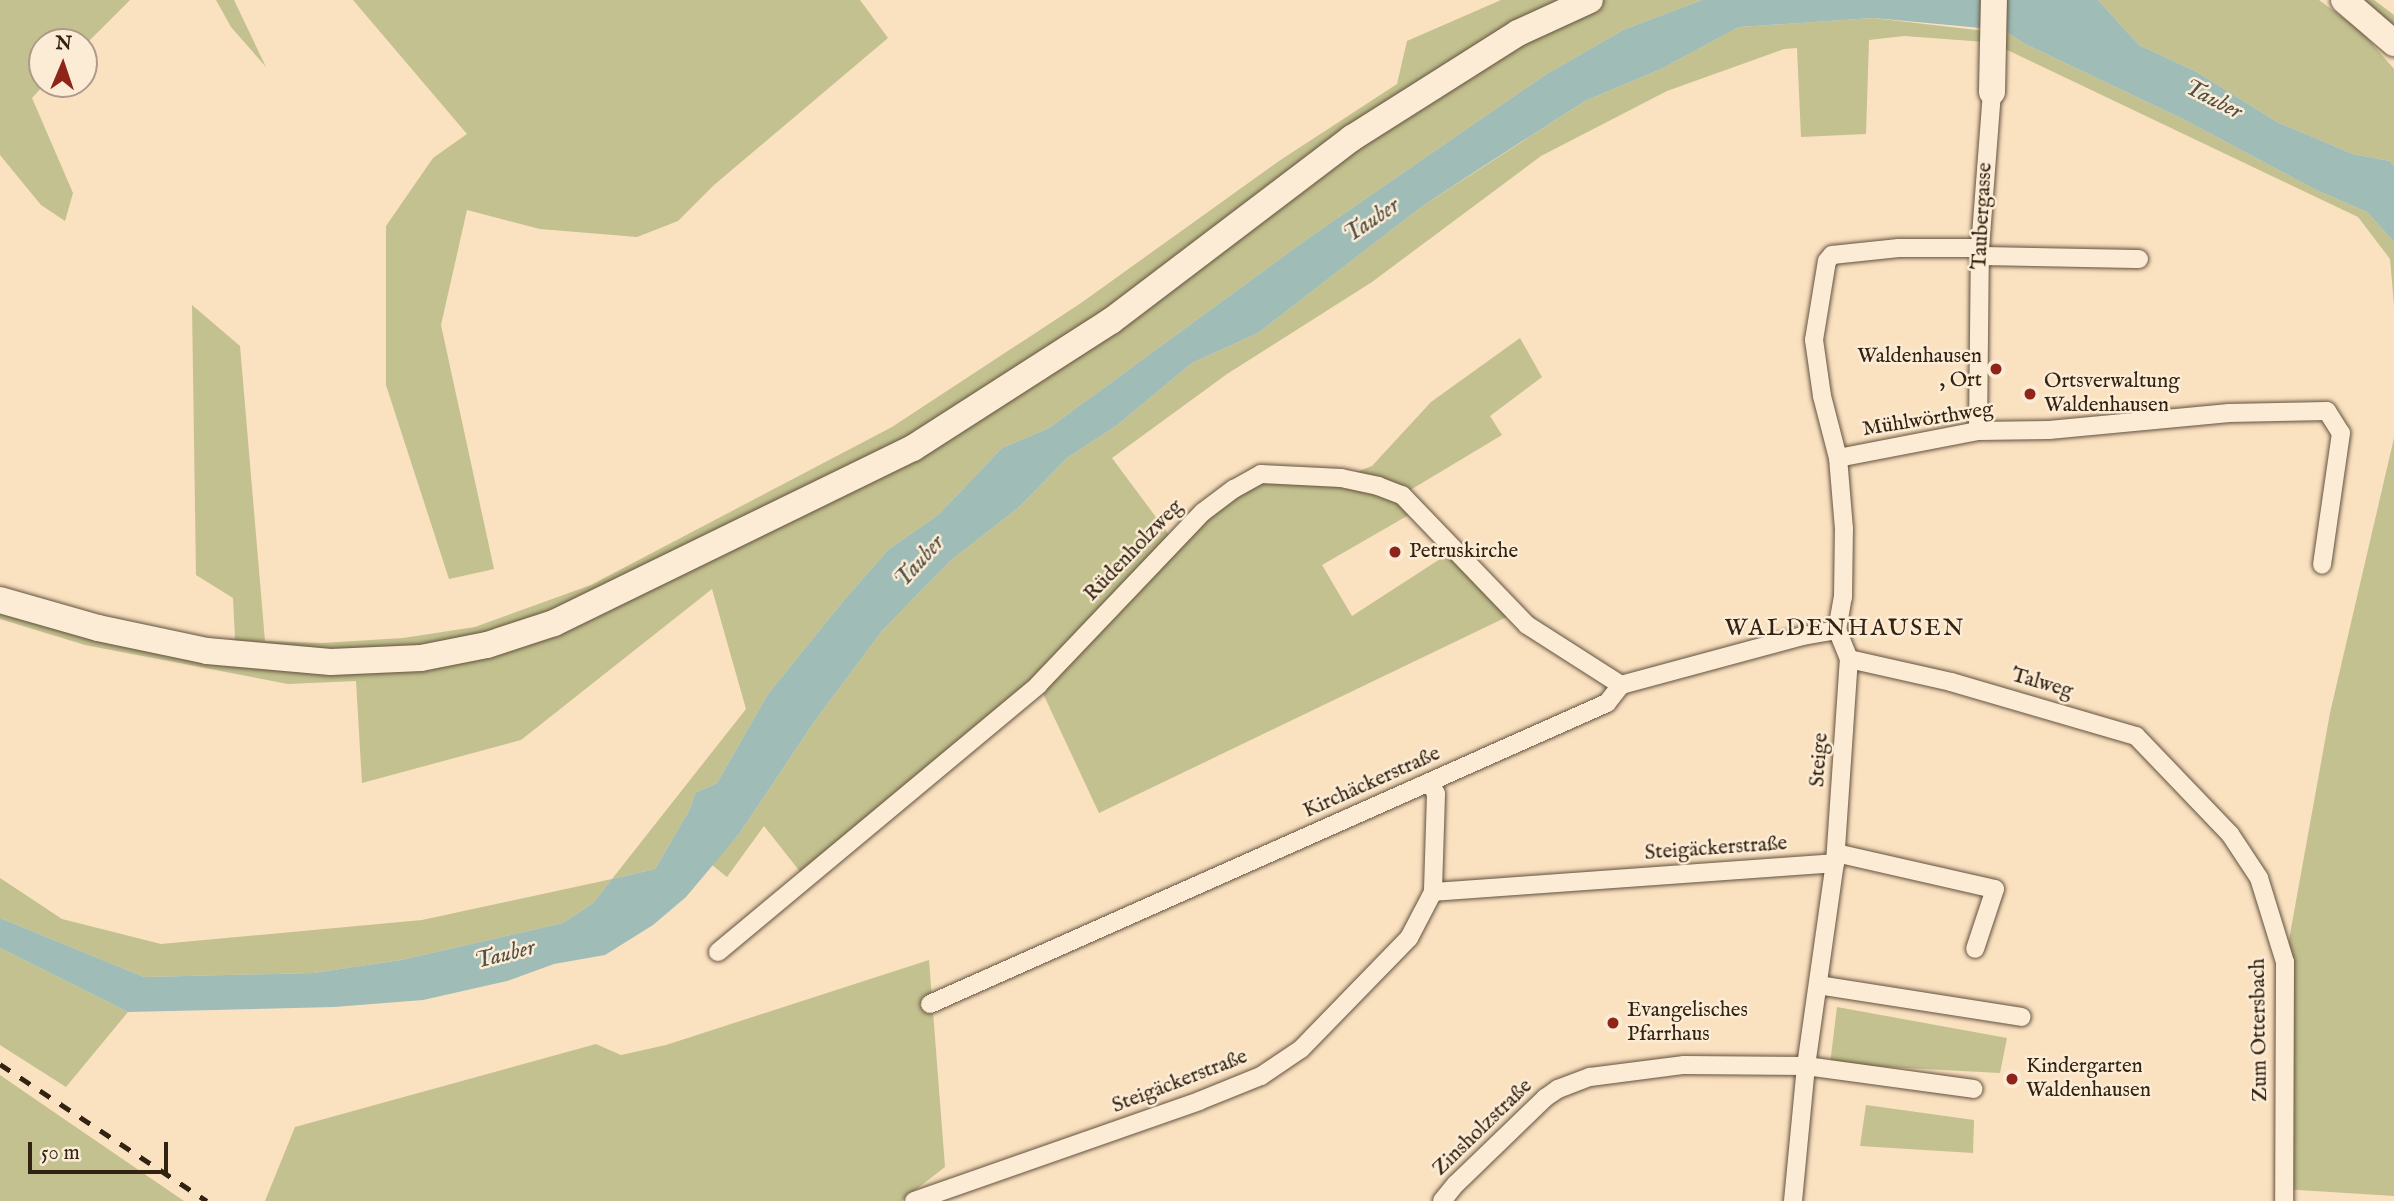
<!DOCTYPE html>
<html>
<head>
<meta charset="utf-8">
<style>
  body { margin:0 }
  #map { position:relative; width:2394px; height:1201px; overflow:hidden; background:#fae1c0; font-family:"IM FELL English",serif }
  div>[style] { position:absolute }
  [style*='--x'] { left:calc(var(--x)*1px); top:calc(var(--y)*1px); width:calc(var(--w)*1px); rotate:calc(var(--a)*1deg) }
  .green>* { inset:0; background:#c3c18f }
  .water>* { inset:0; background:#9fbcb7 }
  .roads { filter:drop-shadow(0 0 2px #63523e) drop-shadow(0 0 2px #63523e) }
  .street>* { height:18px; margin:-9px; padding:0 9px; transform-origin:9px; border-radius:9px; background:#fcecd6 }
  .secondary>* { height:26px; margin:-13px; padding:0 13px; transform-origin:13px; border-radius:13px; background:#fcecd6 }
  .rail>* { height:5px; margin-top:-2.5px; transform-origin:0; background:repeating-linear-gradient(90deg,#312212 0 12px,transparent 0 24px) }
  .dots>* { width:19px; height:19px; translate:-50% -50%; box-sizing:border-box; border:4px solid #fcecd6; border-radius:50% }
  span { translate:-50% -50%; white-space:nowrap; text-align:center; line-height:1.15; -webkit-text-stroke:5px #fcecd6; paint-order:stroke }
  .street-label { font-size:21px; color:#312212 }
  .poi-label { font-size:21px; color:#312212 }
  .right { translate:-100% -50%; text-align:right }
  .left { translate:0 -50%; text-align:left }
  .water-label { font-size:23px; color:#525044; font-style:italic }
  .quarter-label { font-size:24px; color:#312212; letter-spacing:2px }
  .north { position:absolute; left:28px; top:28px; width:70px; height:70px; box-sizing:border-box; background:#fcecd6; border:2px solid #ab9b88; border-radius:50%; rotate:2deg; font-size:19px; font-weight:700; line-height:28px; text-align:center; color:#312212 }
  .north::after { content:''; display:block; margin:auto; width:24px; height:32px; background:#8f2418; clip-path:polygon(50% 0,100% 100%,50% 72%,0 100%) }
  .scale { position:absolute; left:28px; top:1142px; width:140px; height:32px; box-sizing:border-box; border:4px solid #312212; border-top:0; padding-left:9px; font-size:21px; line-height:24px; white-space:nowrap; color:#312212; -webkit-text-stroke:5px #fcecd6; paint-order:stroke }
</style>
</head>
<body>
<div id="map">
  <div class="green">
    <div style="clip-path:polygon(0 0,130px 0,84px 46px,84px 42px,42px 42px,42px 84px,45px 84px,32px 98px,73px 193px,65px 221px,41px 205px,0 155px)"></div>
    <div style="clip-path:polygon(216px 0,234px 0,266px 67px,231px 27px)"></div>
    <div style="clip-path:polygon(353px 0,860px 0,888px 38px,714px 185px,678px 221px,637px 237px,540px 229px,467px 210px,441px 325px,494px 569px,449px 579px,386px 385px,386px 226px,433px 158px,467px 134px)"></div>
    <div style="clip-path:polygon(1501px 0,1702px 0,1623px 30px,1545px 75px,1310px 237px,1049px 428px,1002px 448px,938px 515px,889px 549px,845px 599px,768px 694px,717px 783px,695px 793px,690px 809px,655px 869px,612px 879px,593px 903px,563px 923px,401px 960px,313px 973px,144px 977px,0 918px,0 878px,62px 919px,161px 944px,422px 920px,612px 879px,746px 709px,712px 589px,521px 740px,362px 783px,356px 681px,288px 684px,85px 645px,0 619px,0 591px,209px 644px,235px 639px,233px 598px,196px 575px,192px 305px,240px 346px,265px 641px,322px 643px,403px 638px,475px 627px,591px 585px,892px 427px,1081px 303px,1279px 161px,1397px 84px,1407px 41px)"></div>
    <div style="clip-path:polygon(2098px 0,2319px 0,2362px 32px,2394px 69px,2394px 166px,2390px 161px,2353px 154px,2277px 122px,2197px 72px,2139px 45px)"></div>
    <div style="clip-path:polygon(2361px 0,2374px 0,2394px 15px,2394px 30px)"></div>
    <div style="clip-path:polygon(1873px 18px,1985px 31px,1985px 42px,1904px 36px,1869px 40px,1866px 134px,1801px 137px,1797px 48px,1784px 49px,1667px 91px,1541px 156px,1372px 282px,1227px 374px,1112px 458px,1173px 540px,1261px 474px,1341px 478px,1372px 466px,1431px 402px,1520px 338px,1542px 377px,1490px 416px,1502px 435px,1402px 495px,1419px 509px,1322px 565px,1352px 616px,1454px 550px,1515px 613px,1099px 813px,1039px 685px,805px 878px,764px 826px,727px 877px,712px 865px,739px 834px,814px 722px,882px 631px,950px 561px,1018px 508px,1067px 458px,1116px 426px,1192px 363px,1258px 333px,1421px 207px,1585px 101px,1661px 69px,1739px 27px)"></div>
    <div style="clip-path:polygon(2003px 30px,2025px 44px,2185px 120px,2316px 190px,2367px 212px,2394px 242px,2394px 305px,2390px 259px,2358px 217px,2003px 48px)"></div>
    <div style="clip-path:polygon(2394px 438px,2394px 1196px,2284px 1189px,2285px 962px,2330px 713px)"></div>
    <div style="clip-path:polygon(0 948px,128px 1012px,66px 1087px,0 1045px)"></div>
    <div style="clip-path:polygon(929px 960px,945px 1167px,901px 1201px,265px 1201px,295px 1127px,596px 1044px,621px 1055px,666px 1045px)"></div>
    <div style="clip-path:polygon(1837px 1007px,2007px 1038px,2000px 1073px,1830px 1064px)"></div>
    <div style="clip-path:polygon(0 1075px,48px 1108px,184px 1201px,0 1201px)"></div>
    <div style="clip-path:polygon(1866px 1105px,1974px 1120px,1973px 1153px,1860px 1146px)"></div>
  </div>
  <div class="water">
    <div style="clip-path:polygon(1702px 0,2098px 0,2139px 45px,2197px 72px,2277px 122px,2353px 154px,2390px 161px,2394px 166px,2394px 242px,2367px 212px,2316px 190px,2185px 120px,2025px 44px,2003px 30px,1873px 18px,1739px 27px,1661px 69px,1585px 101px,1479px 169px,1421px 207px,1258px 333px,1192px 363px,1116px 426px,1067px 458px,1018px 508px,950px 561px,882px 631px,814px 722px,739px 834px,686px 897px,653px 925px,605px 955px,554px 964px,507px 981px,423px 1000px,334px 1007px,128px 1012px,0 948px,0 918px,144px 977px,313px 973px,401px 960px,563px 923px,593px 903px,612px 879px,655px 869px,690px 809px,695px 793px,717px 783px,768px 694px,845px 599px,889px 549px,938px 515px,1002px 448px,1049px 428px,1310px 237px,1545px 75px,1623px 30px)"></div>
  </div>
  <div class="roads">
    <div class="street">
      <div style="--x:1979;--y:256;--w:160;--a:1.1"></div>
      <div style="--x:1978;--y:431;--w:183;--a:-89.4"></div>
      <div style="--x:1980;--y:248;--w:156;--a:-85.6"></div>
      <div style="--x:1838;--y:458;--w:143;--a:-10.9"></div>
      <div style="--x:1978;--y:431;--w:71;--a:-0.8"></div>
      <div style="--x:2049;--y:430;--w:181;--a:-5.4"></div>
      <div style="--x:2229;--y:413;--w:98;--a:-1.2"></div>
      <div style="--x:2327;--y:411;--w:26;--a:58"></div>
      <div style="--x:2341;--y:433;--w:133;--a:98.2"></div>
      <div style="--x:1849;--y:659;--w:105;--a:12.7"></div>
      <div style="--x:1951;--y:682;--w:193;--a:16.3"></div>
      <div style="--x:2136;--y:736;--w:136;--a:46.2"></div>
      <div style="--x:2230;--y:834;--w:53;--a:56.6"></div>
      <div style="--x:2259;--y:878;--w:88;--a:72.8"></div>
      <div style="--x:2285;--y:962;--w:239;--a:90.2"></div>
      <div style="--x:1430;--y:782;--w:13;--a:63"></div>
      <div style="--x:1436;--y:794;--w:98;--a:91.8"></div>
      <div style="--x:1836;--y:853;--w:163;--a:12.8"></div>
      <div style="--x:1995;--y:889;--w:63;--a:108.4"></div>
      <div style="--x:718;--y:952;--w:417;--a:-39.8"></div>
      <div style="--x:1038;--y:685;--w:239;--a:-46.4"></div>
      <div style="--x:1203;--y:512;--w:39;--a:-37"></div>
      <div style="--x:1234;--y:489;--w:31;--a:-29"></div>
      <div style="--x:1261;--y:474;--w:80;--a:2.9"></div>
      <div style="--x:1341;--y:478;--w:38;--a:12"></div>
      <div style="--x:1378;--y:486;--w:26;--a:21"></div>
      <div style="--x:1402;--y:495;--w:180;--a:46.1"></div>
      <div style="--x:1527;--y:625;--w:112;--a:32.6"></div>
      <div style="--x:1818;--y:985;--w:206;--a:8.9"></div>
      <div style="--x:930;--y:1004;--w:741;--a:-23.97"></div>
      <div style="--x:1607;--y:703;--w:23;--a:-52"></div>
      <div style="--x:1621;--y:685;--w:188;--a:-15.1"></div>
      <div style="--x:1803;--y:636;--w:35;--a:-10"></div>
      <div style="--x:914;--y:1201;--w:302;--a:-19.3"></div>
      <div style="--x:1199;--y:1101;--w:67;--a:-22"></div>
      <div style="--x:1261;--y:1076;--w:48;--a:-34"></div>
      <div style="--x:1301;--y:1049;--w:155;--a:-45.8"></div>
      <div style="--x:1409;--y:938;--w:52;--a:-62.4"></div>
      <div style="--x:1433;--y:892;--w:403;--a:-4.1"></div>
      <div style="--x:1442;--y:1201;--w:22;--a:-51"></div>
      <div style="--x:1456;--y:1184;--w:124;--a:-44"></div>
      <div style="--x:1545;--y:1098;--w:16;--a:-35"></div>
      <div style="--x:1558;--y:1089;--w:34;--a:-21"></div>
      <div style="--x:1590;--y:1077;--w:95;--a:-7.3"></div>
      <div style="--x:1684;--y:1065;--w:122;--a:0.5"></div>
      <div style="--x:1806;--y:1066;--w:169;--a:7.8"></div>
      <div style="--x:1793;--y:1201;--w:136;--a:-84.5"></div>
      <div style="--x:1806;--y:1066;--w:205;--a:-81.9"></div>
      <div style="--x:1835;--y:863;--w:204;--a:-86.1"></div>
      <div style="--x:1849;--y:659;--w:31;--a:-112"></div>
      <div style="--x:1837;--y:630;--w:34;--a:-80"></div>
      <div style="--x:1843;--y:597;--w:68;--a:-89.2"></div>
      <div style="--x:1844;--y:529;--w:71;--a:-94.8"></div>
      <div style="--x:1838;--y:458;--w:64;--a:-104.5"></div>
      <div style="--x:1822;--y:396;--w:57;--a:-98.1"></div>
      <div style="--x:1814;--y:340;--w:80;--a:-80.7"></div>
      <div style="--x:1827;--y:261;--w:8;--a:-50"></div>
      <div style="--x:1832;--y:255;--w:67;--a:-6"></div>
      <div style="--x:1899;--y:248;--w:81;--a:0"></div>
    </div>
    <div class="secondary">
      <div style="--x:2344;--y:0;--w:66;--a:40.7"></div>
      <div style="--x:1992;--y:92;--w:92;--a:-88.8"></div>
      <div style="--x:0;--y:600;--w:102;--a:15.9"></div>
      <div style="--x:98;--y:628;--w:111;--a:11.9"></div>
      <div style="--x:207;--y:651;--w:124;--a:5.1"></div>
      <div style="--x:331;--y:662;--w:90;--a:-2.5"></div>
      <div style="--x:421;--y:658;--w:67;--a:-11.1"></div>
      <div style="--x:487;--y:645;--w:71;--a:-18.2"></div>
      <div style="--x:554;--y:623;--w:399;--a:-26"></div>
      <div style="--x:913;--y:448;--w:235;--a:-32.7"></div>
      <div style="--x:1111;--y:321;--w:303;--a:-37.2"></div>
      <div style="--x:1352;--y:138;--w:196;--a:-32.3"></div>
      <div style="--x:1518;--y:33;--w:79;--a:-24.6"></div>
    </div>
  </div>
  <div class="rail">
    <div style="--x:0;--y:1064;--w:248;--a:33.5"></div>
  </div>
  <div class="dots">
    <div style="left:1996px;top:369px;background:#8f2418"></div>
    <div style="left:2030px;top:394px;background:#8f2418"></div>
    <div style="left:1395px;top:552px;background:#8f2418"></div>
    <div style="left:1613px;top:1023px;background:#8f2418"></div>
    <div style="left:2012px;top:1079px;background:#8f2418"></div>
  </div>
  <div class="street-label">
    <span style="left:1983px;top:216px;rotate:-87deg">Taubergasse</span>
    <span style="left:1928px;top:420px;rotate:-9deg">Mühlwörthweg</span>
    <span style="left:1134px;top:551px;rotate:-46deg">Rüdenholzweg</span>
    <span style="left:2042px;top:684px;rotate:16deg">Talweg</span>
    <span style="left:1820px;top:760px;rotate:-86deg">Steige</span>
    <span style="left:1372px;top:783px;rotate:-24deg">Kirchäckerstraße</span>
    <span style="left:1716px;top:849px;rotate:-4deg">Steigäckerstraße</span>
    <span style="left:2260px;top:1030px;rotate:-91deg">Zum Ottersbach</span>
    <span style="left:1180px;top:1082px;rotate:-21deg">Steigäckerstraße</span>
    <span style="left:1483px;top:1128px;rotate:-44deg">Zinsholzstraße</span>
  </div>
  <div class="poi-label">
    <span class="right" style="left:1982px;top:369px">Waldenhausen<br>, Ort</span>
    <span class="left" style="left:2044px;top:394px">Ortsverwaltung<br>Waldenhausen</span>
    <span class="left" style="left:1409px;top:552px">Petruskirche</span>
    <span class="left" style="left:1627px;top:1023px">Evangelisches<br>Pfarrhaus</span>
    <span class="left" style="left:2026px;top:1079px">Kindergarten<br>Waldenhausen</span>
  </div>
  <div class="water-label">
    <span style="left:2213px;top:100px;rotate:27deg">Tauber</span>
    <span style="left:1372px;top:221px;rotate:-34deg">Tauber</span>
    <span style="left:920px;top:562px;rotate:-48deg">Tauber</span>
    <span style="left:505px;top:955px;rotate:-14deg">Tauber</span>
  </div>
  <div class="quarter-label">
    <span style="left:1845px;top:629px">WALDENHAUSEN</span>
  </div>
  <div class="north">N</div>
  <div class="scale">50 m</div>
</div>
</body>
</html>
